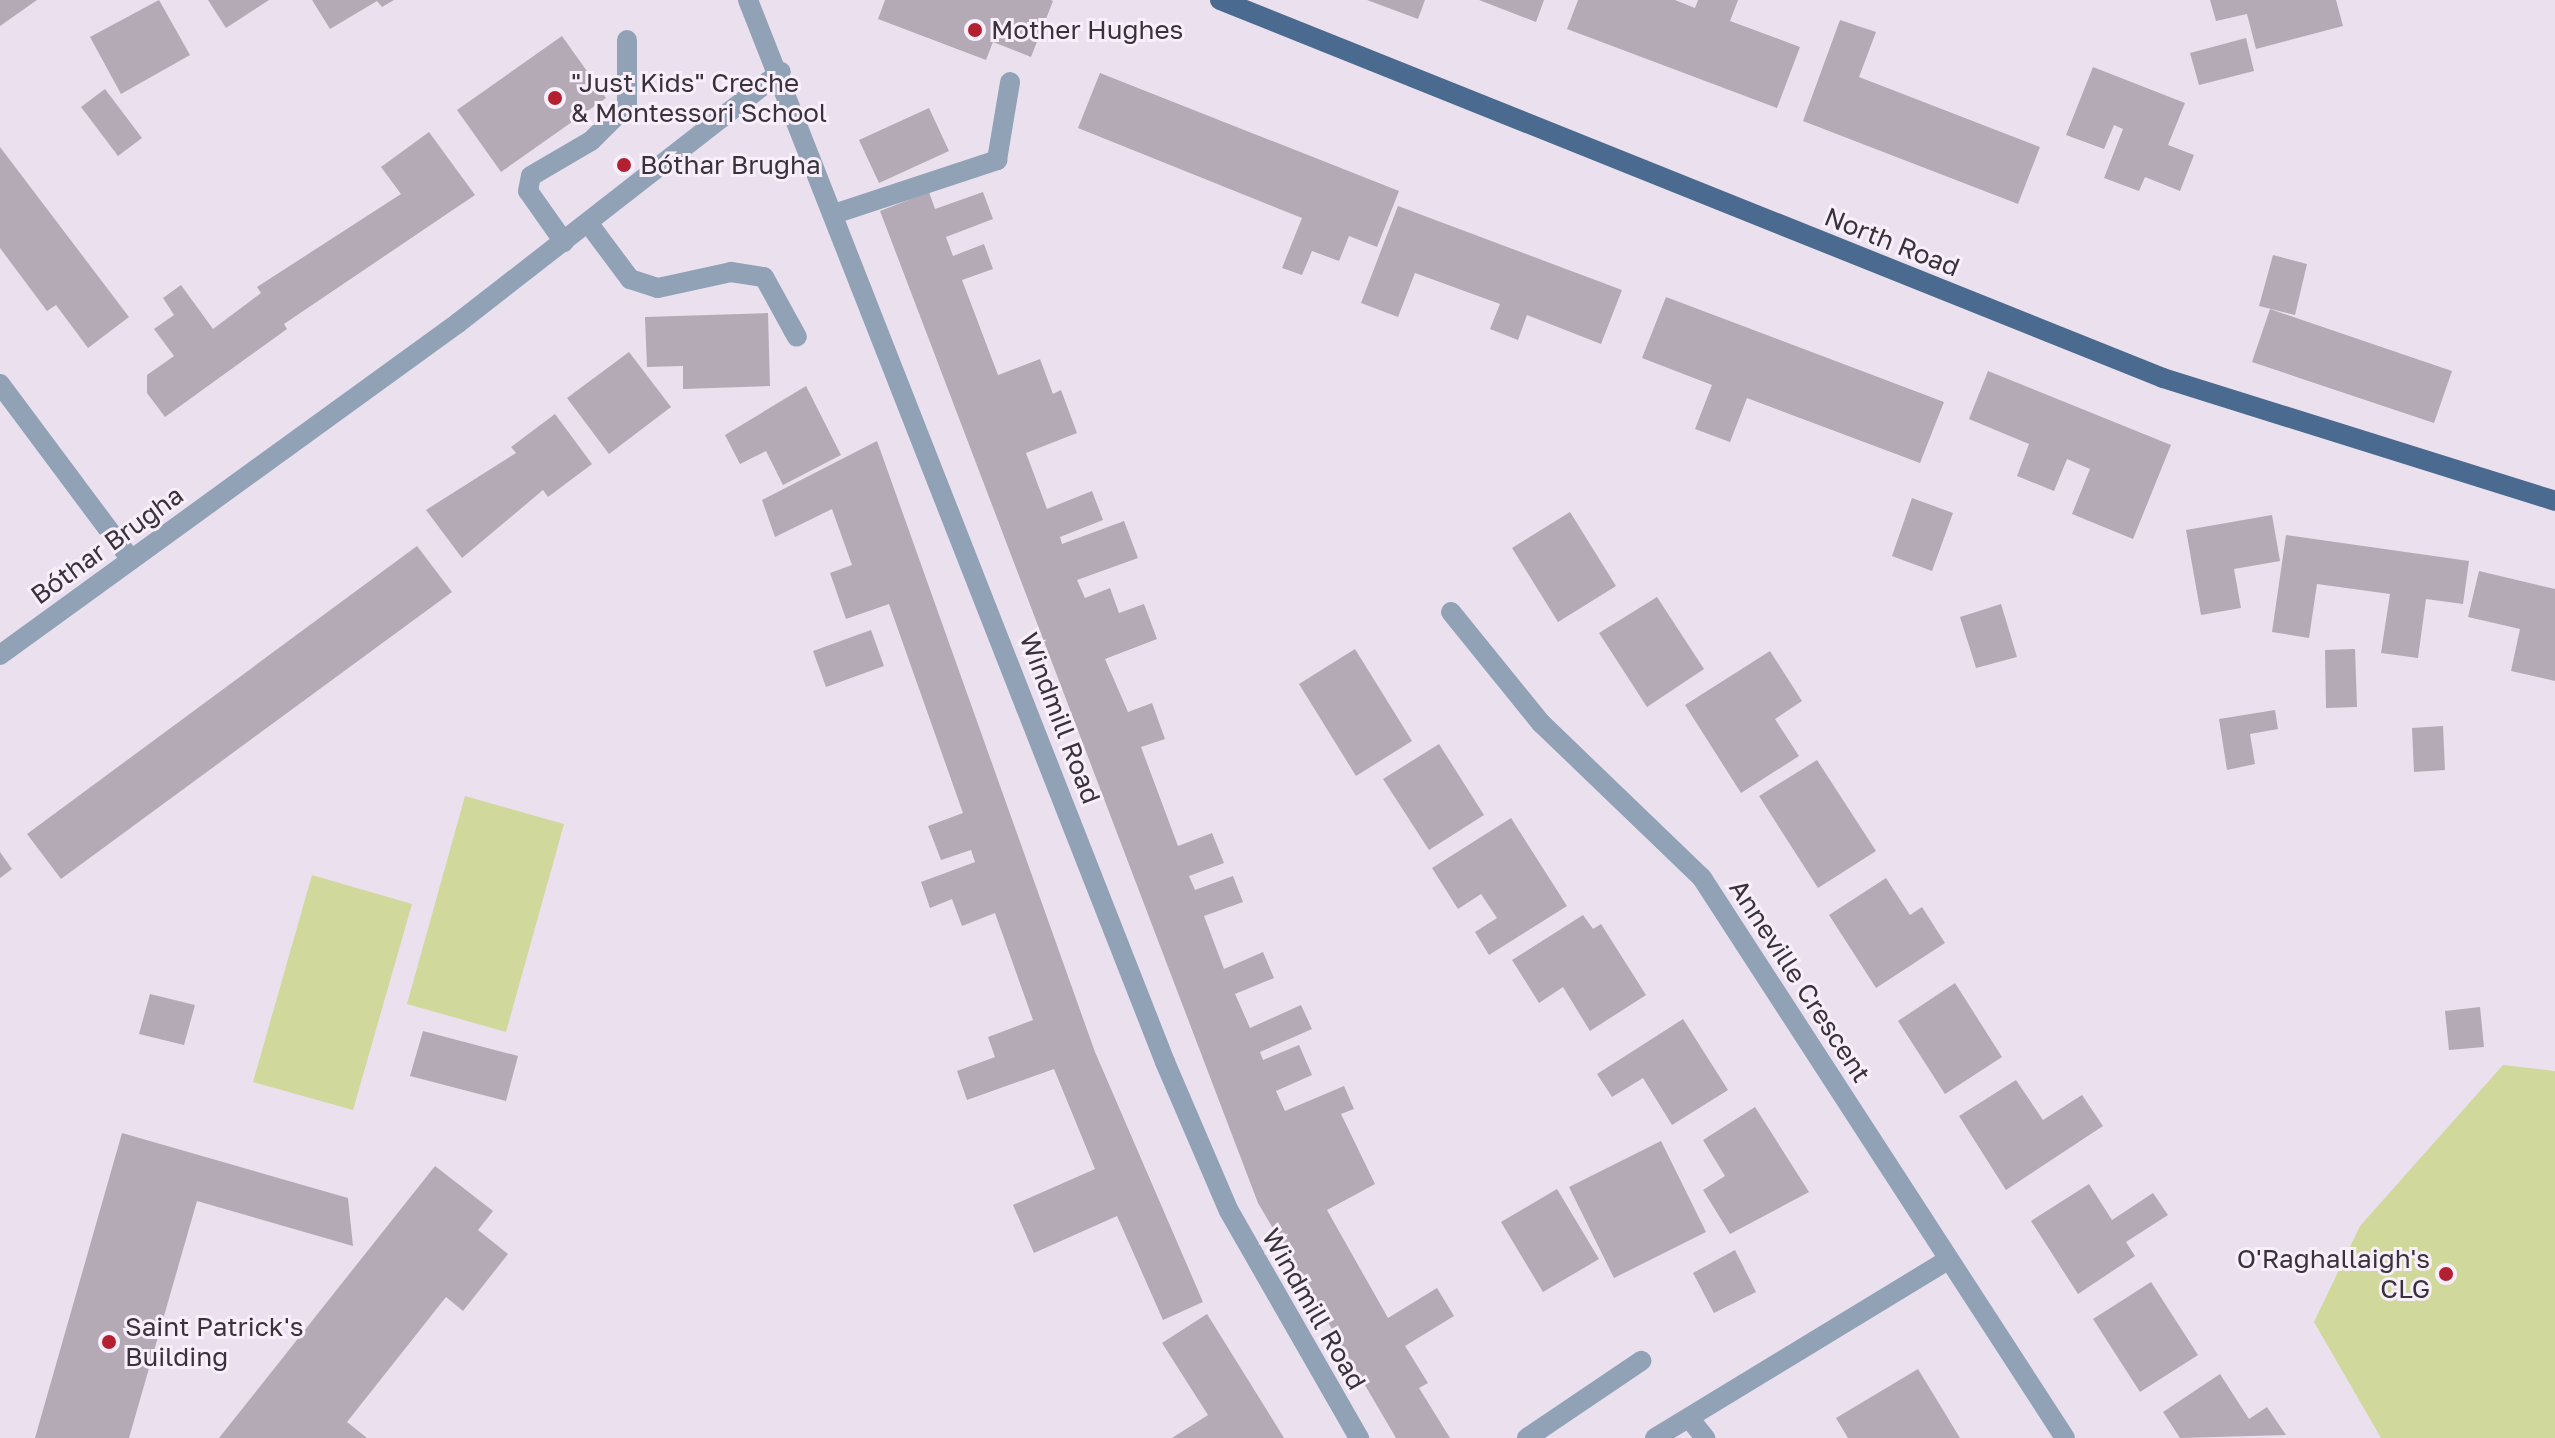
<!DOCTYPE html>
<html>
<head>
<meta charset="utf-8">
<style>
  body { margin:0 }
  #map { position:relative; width:2555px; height:1438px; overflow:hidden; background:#ebe1ee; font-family:"Golos Text",sans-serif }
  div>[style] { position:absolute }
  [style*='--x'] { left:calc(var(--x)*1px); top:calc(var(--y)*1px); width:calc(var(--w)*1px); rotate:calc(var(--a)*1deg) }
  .green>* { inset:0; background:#d0d89c }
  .building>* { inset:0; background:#b3aab6 }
  .minor>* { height:20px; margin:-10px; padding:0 10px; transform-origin:10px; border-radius:10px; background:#91a2b7 }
  .major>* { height:20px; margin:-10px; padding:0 10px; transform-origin:10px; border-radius:10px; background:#4b6a8f }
  .dots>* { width:22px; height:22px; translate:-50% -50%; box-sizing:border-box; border:4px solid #f8eefc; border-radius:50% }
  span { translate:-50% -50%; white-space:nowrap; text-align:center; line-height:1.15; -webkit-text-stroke:6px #f8eefc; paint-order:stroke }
  .poi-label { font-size:26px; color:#373338 }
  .left { translate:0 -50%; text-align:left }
  .right { translate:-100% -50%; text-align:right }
  .street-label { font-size:26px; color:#373338 }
</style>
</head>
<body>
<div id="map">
  <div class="green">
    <div style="clip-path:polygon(465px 796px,564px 824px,506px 1032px,407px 1004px)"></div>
    <div style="clip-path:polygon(312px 875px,412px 904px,353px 1110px,253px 1082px)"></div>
    <div style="clip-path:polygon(2503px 1065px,2555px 1071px,2555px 1438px,2381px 1438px,2314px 1322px,2360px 1226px)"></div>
  </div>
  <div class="building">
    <div style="clip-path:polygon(0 0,37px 0,0 26px)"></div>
    <div style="clip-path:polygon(159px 0,190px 55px,121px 94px,90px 37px)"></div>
    <div style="clip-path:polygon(208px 0,269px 0,226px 28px)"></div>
    <div style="clip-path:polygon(312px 0,394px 0,382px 7px,377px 1px,330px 29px)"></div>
    <div style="clip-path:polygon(885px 0,1051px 0,1053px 1px,1031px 57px,993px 42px,986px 60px,878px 19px)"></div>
    <div style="clip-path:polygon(1367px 0,1425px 0,1418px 19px)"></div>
    <div style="clip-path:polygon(1479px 0,1544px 0,1536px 22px)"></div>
    <div style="clip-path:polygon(1578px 0,1675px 0,1695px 8px,1698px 0,1738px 0,1730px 21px,1800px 47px,1777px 108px,1567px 29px)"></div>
    <div style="clip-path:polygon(2210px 0,2336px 0,2343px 26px,2256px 49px,2247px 14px,2216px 21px)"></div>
    <div style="clip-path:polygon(1840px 20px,1876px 32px,1859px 77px,2040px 147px,2018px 204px,1803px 121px)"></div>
    <div style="clip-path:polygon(562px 36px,606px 98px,501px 172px,457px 110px)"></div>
    <div style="clip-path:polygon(2246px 38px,2254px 71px,2199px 85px,2190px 53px)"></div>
    <div style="clip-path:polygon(2093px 67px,2185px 103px,2168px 145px,2194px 155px,2180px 191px,2145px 177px,2139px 191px,2104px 178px,2123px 129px,2114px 125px,2104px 149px,2066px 135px)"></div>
    <div style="clip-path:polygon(1100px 73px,1399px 191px,1377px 247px,1349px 236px,1339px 261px,1312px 251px,1302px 275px,1282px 268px,1302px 218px,1078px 128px)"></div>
    <div style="clip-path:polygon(105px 89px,142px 138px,118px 156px,81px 107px)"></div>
    <div style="clip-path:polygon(929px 108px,949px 151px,879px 183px,859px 140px)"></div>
    <div style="clip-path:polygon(429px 132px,475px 195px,284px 324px,287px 329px,165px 417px,147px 393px,147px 375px,174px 356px,154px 329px,174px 315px,163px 298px,181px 285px,213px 329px,261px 293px,257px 287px,401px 194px,381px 167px)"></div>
    <div style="clip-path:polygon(0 147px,129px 317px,88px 348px,56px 305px,47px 311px,0 248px)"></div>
    <div style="clip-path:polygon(929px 192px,935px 209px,983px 192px,993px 219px,946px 237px,953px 256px,984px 244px,993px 269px,962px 280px,998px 375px,1040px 359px,1053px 394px,1061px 390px,1077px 433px,1026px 453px,1047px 509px,1092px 491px,1103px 520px,1060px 537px,1062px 544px,1124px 521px,1138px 558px,1077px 580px,1085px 598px,1110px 588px,1119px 613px,1144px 604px,1157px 639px,1105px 659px,1128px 712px,1152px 703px,1165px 739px,1141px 747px,1178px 846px,1212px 833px,1224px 863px,1189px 876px,1195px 890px,1233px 876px,1243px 902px,1204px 916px,1224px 969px,1263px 952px,1274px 978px,1235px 994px,1250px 1028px,1301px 1005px,1312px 1029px,1260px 1052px,1263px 1060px,1299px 1045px,1312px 1075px,1276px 1091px,1285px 1111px,1344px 1086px,1354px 1109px,1341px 1114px,1375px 1184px,1327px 1210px,1388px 1318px,1437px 1288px,1454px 1316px,1405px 1346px,1428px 1383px,1419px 1388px,1450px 1438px,1396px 1438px,1258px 1203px,880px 211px)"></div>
    <div style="clip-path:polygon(1398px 206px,1622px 290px,1601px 344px,1527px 315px,1518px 340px,1490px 329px,1500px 304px,1415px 273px,1398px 317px,1361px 303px)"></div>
    <div style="clip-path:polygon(2273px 255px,2307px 264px,2295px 315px,2259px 306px)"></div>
    <div style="clip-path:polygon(1666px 297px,1944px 402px,1920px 463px,1747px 398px,1730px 442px,1695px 429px,1712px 385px,1642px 358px)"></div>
    <div style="clip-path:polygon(2270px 309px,2452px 371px,2434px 423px,2252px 362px)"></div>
    <div style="clip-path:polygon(768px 313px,770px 386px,683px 389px,683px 366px,647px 367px,645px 317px)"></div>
    <div style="clip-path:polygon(629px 352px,671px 407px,609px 454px,567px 398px)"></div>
    <div style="clip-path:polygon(1988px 371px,2171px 445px,2133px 539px,2072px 514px,2090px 469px,2067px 459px,2054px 491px,2017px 476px,2029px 444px,1969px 419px)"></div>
    <div style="clip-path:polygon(806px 386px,841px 455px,783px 485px,766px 451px,740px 464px,725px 435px)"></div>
    <div style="clip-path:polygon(555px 414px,592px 464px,548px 497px,543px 490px,462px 558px,426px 510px,516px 453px,511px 447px)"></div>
    <div style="clip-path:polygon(877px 441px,1095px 1052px,1203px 1302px,1163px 1320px,1117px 1216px,1034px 1253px,1013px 1205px,1095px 1169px,1054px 1069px,967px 1100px,957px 1071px,995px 1057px,988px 1037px,1033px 1020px,995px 913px,962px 926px,952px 899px,930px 908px,921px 882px,975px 862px,971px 850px,941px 860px,928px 826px,963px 813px,889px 604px,846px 619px,830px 573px,852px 565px,832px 509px,775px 537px,762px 500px)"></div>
    <div style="clip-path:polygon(1912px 498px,1953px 513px,1932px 571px,1892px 556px)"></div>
    <div style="clip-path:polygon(1570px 512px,1616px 586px,1558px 622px,1512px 548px)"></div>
    <div style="clip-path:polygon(2272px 515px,2280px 561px,2234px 569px,2241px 608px,2201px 615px,2186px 530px)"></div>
    <div style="clip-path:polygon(2286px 535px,2469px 561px,2463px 604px,2426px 599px,2418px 658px,2381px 653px,2390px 594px,2317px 584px,2309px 638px,2272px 632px)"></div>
    <div style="clip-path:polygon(417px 546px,452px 592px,61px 879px,27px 834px)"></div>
    <div style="clip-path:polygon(2479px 571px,2555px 589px,2555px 681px,2511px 671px,2520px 629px,2468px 617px)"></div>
    <div style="clip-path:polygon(1657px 597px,1704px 669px,1647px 707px,1599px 633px)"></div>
    <div style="clip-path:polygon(2001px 604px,2017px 657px,1976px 668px,1960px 617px)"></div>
    <div style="clip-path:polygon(871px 630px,884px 666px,826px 687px,813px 651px)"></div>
    <div style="clip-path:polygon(1355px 649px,1412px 741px,1356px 776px,1299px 684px)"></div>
    <div style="clip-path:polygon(2355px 649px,2357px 707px,2326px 708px,2325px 650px)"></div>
    <div style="clip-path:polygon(1770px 651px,1802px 701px,1775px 719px,1799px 756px,1741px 793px,1685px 705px)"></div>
    <div style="clip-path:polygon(2275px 710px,2278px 729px,2250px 734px,2255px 764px,2227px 770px,2219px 719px)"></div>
    <div style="clip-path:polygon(2443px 726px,2445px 770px,2414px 772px,2412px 728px)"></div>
    <div style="clip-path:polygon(1439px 744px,1484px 815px,1429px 850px,1383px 779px)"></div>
    <div style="clip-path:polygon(1817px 760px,1876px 851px,1818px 888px,1759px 796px)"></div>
    <div style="clip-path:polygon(1511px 818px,1567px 906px,1489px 955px,1475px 932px,1497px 918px,1481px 894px,1458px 909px,1432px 868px)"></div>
    <div style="clip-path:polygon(0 852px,12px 869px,0 878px)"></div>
    <div style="clip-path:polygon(1886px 878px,1910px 915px,1922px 907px,1945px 943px,1876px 988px,1829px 915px)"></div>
    <div style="clip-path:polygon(1583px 915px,1593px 929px,1601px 924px,1646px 995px,1590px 1031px,1563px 987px,1539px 1003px,1512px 960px)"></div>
    <div style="clip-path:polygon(1955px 983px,2002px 1057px,1945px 1094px,1898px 1021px)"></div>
    <div style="clip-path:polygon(150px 994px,195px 1005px,184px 1045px,139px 1034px)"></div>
    <div style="clip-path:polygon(2480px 1007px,2484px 1047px,2449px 1050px,2445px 1011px)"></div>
    <div style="clip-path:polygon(1683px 1019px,1728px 1090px,1672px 1125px,1643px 1078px,1612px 1097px,1597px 1074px)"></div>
    <div style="clip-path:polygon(423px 1031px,518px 1056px,506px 1101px,410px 1076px)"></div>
    <div style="clip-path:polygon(2016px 1080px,2043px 1120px,2082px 1095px,2103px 1126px,2006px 1190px,1959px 1116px)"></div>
    <div style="clip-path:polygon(1755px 1107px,1809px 1192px,1730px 1234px,1703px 1190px,1725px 1176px,1703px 1140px)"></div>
    <div style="clip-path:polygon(122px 1133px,348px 1198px,353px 1246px,197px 1201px,129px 1438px,35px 1438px)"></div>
    <div style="clip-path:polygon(1661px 1141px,1706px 1232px,1614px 1278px,1569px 1187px)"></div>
    <div style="clip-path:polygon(435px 1166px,493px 1211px,478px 1230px,508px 1254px,463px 1311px,446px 1297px,347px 1422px,367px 1438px,219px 1438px)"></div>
    <div style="clip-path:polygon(2089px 1184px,2112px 1220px,2153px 1193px,2168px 1215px,2126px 1242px,2135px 1256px,2078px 1294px,2031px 1221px)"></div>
    <div style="clip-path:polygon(1557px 1189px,1599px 1259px,1543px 1292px,1501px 1222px)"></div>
    <div style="clip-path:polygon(1735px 1250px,1756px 1292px,1714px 1313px,1693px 1273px)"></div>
    <div style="clip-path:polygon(2151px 1282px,2198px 1355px,2140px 1392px,2093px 1319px)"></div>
    <div style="clip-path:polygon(1207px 1314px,1268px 1412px,1284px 1438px,1172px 1438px,1208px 1415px,1162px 1343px)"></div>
    <div style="clip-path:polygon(1918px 1369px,1960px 1438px,1848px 1438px,1836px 1418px)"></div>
    <div style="clip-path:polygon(2220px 1374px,2249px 1419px,2267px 1407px,2286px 1435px,2180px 1438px,2163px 1412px)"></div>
  </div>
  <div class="minor">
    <div style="--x:748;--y:0;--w:1141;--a:68.56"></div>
    <div style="--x:1165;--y:1062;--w:162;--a:66.8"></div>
    <div style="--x:1229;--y:1211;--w:262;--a:60.2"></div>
    <div style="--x:837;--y:213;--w:169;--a:-18.3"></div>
    <div style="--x:997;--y:160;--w:79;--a:-80.5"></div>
    <div style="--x:589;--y:224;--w:69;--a:53.3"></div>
    <div style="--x:630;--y:279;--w:29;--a:18"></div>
    <div style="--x:658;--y:288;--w:75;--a:-12.4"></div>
    <div style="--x:731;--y:272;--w:33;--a:9"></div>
    <div style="--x:764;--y:277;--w:68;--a:61.2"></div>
    <div style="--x:564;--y:242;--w:62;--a:-125.2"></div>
    <div style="--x:528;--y:191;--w:15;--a:-79"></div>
    <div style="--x:531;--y:176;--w:69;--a:-30.3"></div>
    <div style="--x:591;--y:141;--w:51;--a:-45"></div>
    <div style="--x:627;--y:105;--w:65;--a:-90"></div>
    <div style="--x:0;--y:384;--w:219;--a:53.3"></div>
    <div style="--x:1451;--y:612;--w:143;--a:51"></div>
    <div style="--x:1541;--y:723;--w:223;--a:43.9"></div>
    <div style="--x:1702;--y:878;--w:667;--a:57.05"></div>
    <div style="--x:0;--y:655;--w:566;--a:-35.94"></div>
    <div style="--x:458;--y:323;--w:409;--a:-37.9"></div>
    <div style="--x:1689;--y:1418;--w:26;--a:51"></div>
    <div style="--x:1527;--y:1438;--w:138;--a:-34"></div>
    <div style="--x:1655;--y:1438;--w:341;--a:-31.3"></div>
  </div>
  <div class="major">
    <div style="--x:1220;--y:0;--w:1016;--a:21.84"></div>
    <div style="--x:2163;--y:378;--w:411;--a:17.4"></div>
  </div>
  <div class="dots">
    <div style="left:975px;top:30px;background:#b32130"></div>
    <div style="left:555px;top:98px;background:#b32130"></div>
    <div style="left:624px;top:165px;background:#b32130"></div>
    <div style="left:2446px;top:1274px;background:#b32130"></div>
    <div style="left:109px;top:1342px;background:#b32130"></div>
  </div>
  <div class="poi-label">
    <span class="left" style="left:991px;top:30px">Mother Hughes</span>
    <span class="left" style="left:571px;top:98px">"Just Kids" Creche<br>&amp; Montessori School</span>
    <span class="left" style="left:640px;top:165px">Bóthar Brugha</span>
    <span class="right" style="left:2430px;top:1274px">O'Raghallaigh's<br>CLG</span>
    <span class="left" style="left:125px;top:1342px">Saint Patrick's<br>Building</span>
  </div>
  <div class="street-label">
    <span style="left:1892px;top:242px;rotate:22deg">North Road</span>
    <span style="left:107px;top:545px;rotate:-36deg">Bóthar Brugha</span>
    <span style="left:1060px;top:718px;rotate:69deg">Windmill Road</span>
    <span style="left:1800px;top:981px;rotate:57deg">Anneville Crescent</span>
    <span style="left:1314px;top:1309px;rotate:60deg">Windmill Road</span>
  </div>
</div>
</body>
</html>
